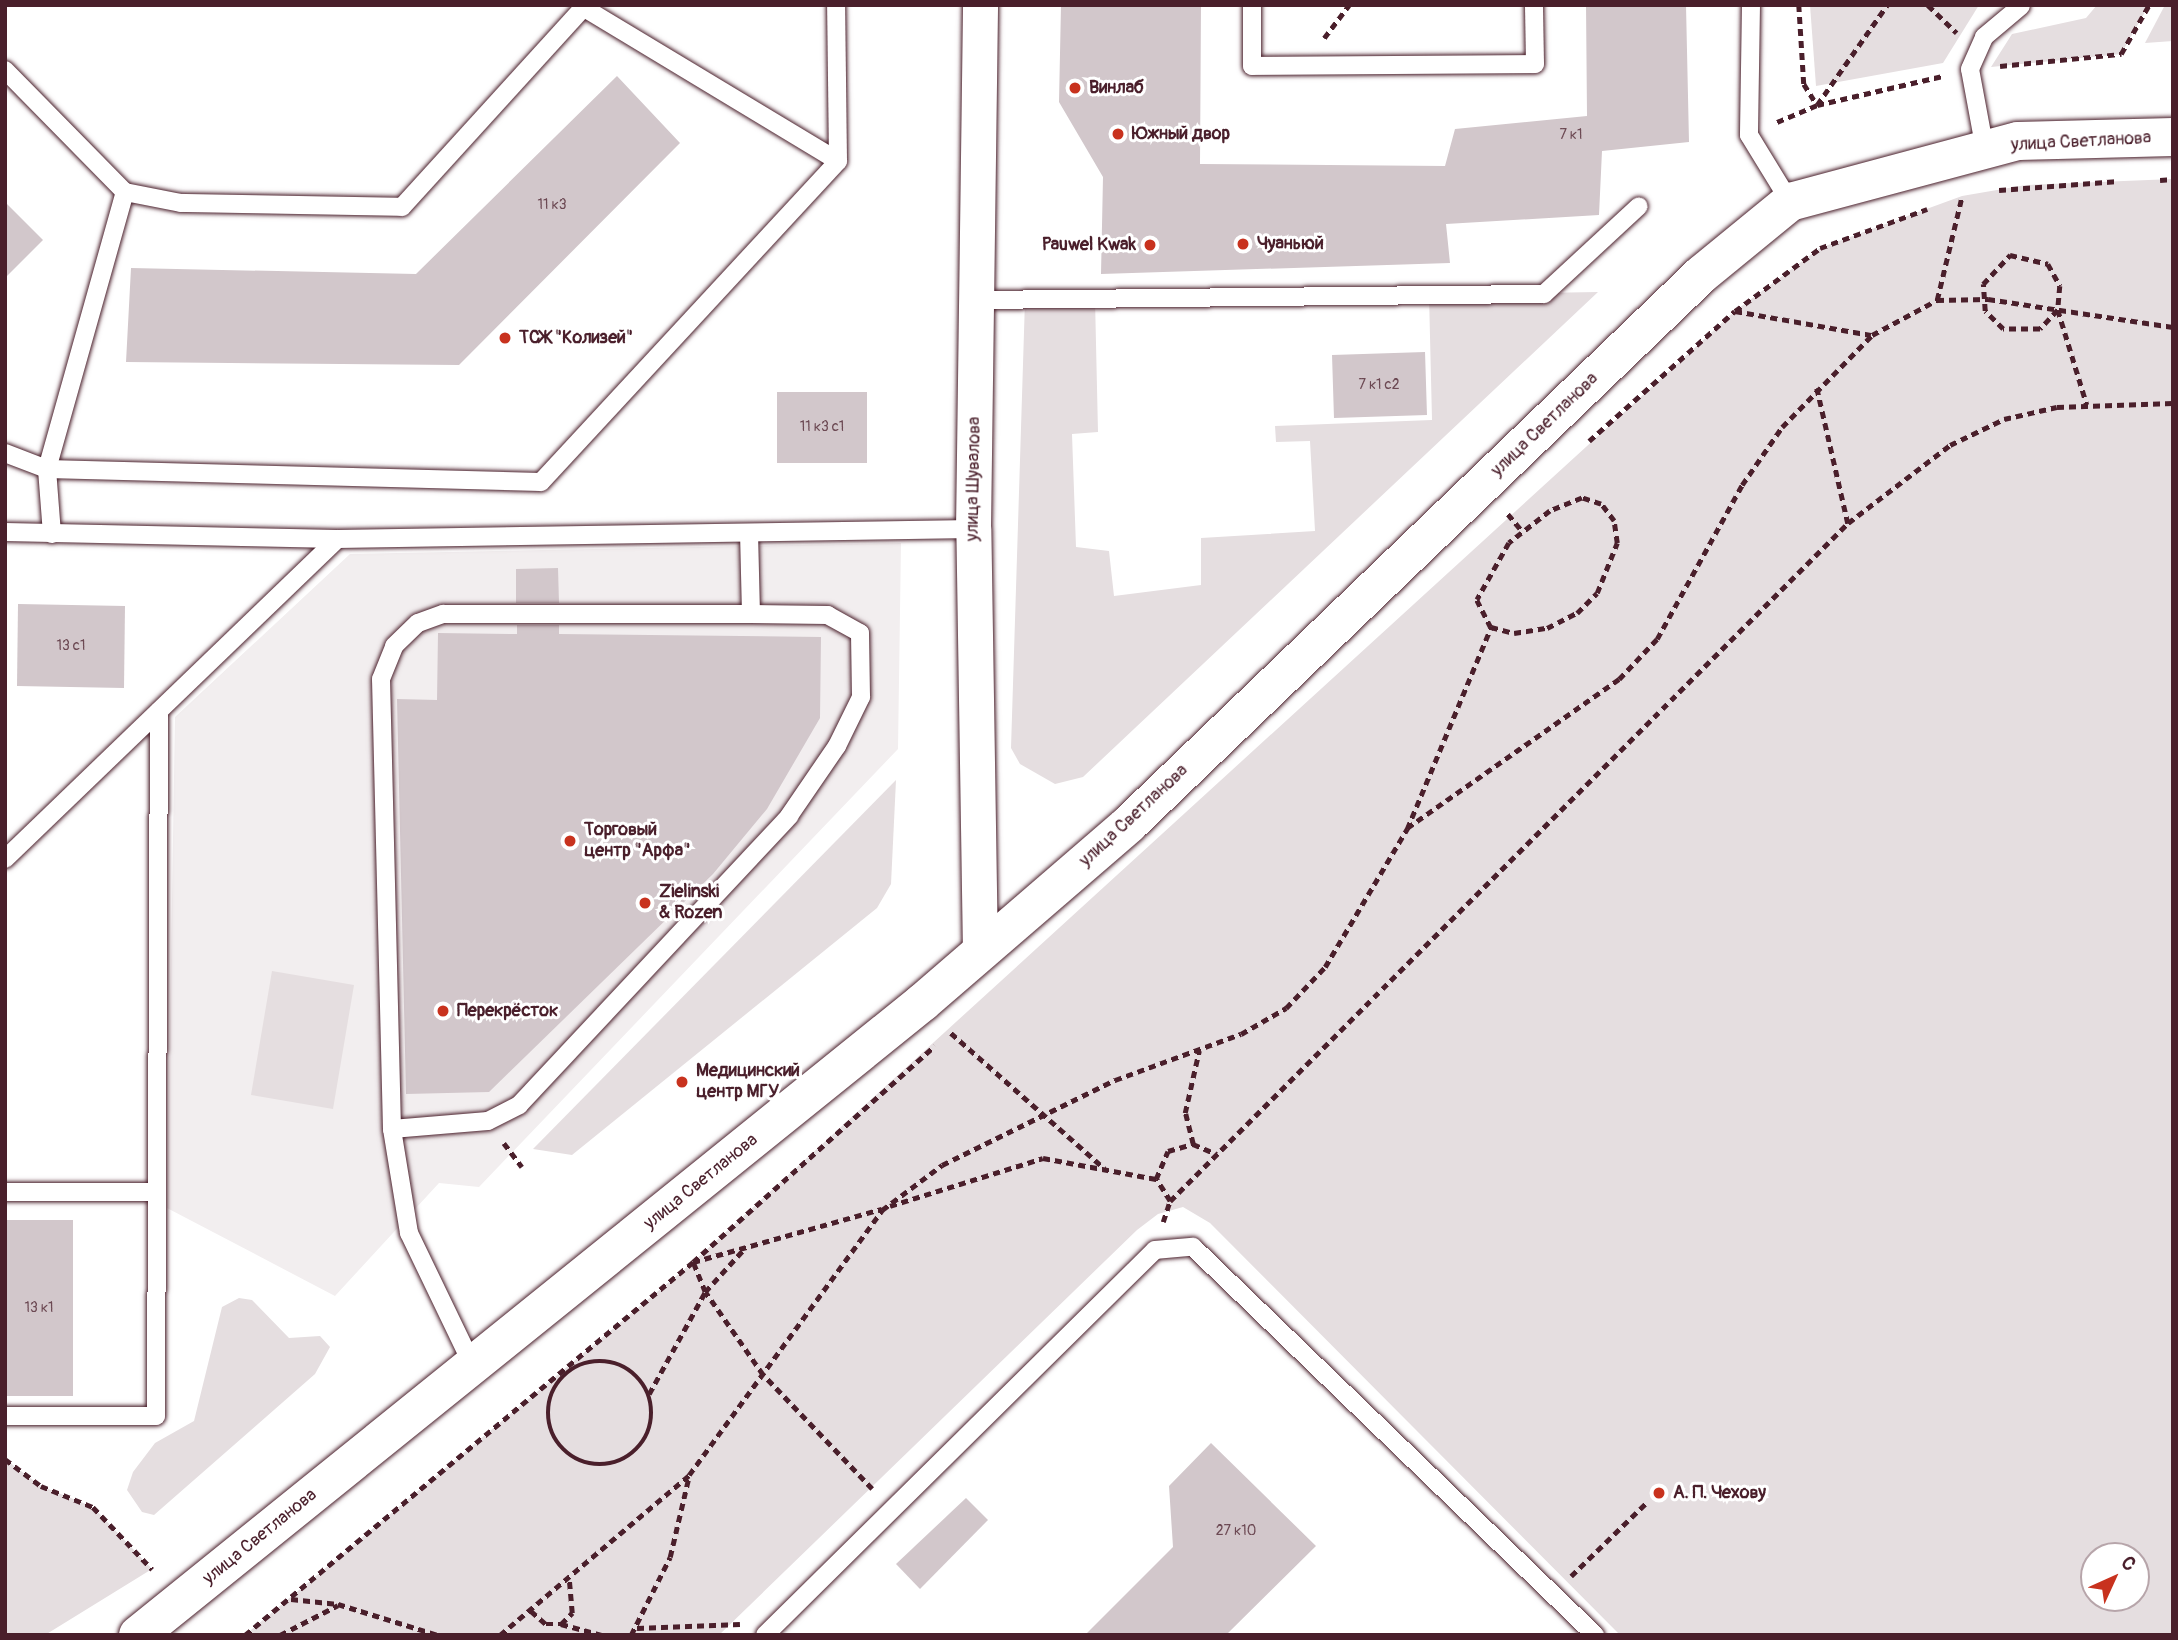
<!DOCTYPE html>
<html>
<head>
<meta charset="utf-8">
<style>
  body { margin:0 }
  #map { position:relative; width:2178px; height:1640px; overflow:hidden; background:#fff; font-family:Pangolin,sans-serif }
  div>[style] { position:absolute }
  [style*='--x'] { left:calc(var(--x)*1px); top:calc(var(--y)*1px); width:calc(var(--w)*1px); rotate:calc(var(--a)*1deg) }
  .built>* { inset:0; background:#f2eeef }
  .green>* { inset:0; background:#e5dee0 }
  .building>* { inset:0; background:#d2c7cb }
  .path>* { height:4.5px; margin-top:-2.25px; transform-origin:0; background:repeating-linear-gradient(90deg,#4a1f2b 0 7px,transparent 0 12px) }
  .path>.ring { margin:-2.25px; padding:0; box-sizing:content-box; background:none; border:4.5px solid #4a1f2b; border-radius:50% }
  .roads { filter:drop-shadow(0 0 2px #4a1f2b) drop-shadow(0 0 2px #4a1f2b) }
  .service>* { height:18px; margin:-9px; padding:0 9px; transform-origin:9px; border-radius:9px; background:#fff }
  .minor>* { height:35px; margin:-17.5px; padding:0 17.5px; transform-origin:17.5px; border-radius:17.5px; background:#fff }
  .tertiary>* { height:38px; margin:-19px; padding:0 19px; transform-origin:19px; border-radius:19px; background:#fff }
  .dots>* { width:19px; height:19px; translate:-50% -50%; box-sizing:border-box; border:4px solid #fff; border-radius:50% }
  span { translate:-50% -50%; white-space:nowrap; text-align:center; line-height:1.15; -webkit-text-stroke:6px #fff; paint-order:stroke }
  .number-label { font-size:14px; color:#6c4953 }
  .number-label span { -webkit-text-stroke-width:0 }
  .poi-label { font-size:18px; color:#4a1f2b; font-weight:700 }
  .left { translate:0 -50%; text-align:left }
  .right { translate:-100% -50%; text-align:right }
  .street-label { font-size:18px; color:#4a1f2b }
  .frame { position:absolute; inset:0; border:7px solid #4a1f2b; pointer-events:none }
  .north { position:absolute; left:2080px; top:1542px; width:70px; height:70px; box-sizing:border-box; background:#fff; border:2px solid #b7a5aa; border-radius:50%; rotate:45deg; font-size:19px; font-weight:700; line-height:28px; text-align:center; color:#4a1f2b }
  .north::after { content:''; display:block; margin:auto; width:24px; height:32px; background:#c8321e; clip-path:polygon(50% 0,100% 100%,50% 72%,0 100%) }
</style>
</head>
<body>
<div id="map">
  <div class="built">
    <div style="clip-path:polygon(901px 543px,898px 749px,479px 1187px,439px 1183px,335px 1296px,167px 1208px,175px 717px,350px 554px)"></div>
  </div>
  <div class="green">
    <div style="clip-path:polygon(1810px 5px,1979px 5px,1943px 63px,1816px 86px)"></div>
    <div style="clip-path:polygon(2097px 5px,2149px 5px,2121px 54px,1991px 67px,2012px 34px,2086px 18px)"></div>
    <div style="clip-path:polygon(2165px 5px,2173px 5px,2173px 41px,2145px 43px)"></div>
    <div style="clip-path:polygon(evenodd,2173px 179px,2173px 1635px,1620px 1635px,1210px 1223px,1183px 1207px,1158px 1214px,1137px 1230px,719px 1635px,245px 1635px,693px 1262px,1735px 311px,1820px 248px,1962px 196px,2026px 185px,2173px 179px,2136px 1556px,2136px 1598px,2094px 1598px,2094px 1556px,2136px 1556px)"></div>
    <div style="clip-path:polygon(1598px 292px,1083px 777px,1055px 784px,1020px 764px,1011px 748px,1025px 300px,1095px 299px,1098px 432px,1072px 434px,1076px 547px,1109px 551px,1114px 596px,1201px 585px,1201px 538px,1315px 531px,1310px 441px,1276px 442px,1275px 426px,1432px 420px,1429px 295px)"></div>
    <div style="clip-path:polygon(896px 780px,891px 884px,877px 908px,572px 1155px,533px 1149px)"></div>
    <div style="clip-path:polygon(272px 971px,354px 985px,333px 1109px,251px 1095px)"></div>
    <div style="clip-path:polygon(239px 1298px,252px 1300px,289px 1338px,320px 1336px,330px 1347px,315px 1374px,154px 1515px,142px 1512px,127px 1490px,133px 1472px,155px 1443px,194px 1421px,222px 1307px)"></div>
    <div style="clip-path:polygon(5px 1459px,41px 1486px,93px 1507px,152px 1569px,45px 1635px,5px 1635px)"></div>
  </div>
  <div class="building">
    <div style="clip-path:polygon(1061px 5px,1201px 5px,1200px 164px,1445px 166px,1455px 129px,1587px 116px,1586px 5px,1686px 5px,1689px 142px,1602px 151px,1599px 215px,1446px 224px,1450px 263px,1101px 274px,1103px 177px,1059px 102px)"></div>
    <div style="clip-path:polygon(617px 76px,680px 143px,459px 365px,126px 362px,131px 268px,416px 274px)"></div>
    <div style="clip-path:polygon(5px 202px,43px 240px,5px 278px)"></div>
    <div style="clip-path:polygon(1425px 352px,1427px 415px,1334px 418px,1332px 355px)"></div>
    <div style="clip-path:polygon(777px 392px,867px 392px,867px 463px,777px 463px)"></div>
    <div style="clip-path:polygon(558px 568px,559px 603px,516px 603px,516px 569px)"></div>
    <div style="clip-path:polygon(18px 604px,125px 606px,124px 688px,17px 686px)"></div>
    <div style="clip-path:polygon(517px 625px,559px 625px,559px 634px,821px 637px,820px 718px,767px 809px,713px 874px,489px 1092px,406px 1094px,397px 699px,437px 700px,438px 633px,517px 634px)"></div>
    <div style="clip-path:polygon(5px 1220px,73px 1220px,73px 1396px,5px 1396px)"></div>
    <div style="clip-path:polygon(1211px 1443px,1316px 1546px,1226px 1635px,1085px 1635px,1173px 1547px,1169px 1486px)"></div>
    <div style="clip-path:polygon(966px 1498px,988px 1520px,920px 1589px,896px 1564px)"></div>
  </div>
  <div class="path">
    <div style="--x:1799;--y:5;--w:79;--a:86.4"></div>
    <div style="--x:1804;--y:84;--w:25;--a:58"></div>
    <div style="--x:1817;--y:105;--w:122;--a:-55"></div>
    <div style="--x:1928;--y:5;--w:40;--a:44"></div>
    <div style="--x:1324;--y:38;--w:41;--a:-52.9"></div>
    <div style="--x:2000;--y:66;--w:122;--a:-5.7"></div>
    <div style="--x:2121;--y:54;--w:56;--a:-60.3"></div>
    <div style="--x:1777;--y:122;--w:43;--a:-23"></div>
    <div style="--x:1817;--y:105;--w:129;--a:-13"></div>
    <div style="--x:2160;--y:180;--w:13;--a:-4"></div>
    <div style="--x:1999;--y:190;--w:120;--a:-4.3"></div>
    <div style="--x:1937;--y:300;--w:107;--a:-76.5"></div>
    <div style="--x:2058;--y:310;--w:26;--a:133"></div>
    <div style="--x:2040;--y:329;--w:37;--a:180"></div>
    <div style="--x:2003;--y:329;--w:25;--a:-135"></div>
    <div style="--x:1985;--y:311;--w:27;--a:-94"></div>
    <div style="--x:1983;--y:284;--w:40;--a:-47"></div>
    <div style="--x:2010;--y:255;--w:39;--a:13"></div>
    <div style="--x:2048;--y:264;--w:25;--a:61"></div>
    <div style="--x:2060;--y:286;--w:24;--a:95"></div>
    <div style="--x:2058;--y:310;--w:99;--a:73"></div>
    <div style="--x:1735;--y:311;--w:138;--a:10"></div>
    <div style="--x:1817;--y:388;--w:139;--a:77.1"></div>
    <div style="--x:1589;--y:441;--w:195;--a:-41.7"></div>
    <div style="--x:1735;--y:311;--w:106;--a:-36.5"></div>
    <div style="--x:1820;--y:248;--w:114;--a:-20"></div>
    <div style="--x:1508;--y:514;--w:23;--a:50"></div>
    <div style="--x:1407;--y:828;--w:259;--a:-35.1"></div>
    <div style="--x:1619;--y:679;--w:55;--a:-46.5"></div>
    <div style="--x:1657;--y:639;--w:176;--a:-61.1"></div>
    <div style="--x:1742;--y:485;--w:70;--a:-55.4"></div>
    <div style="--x:1782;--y:427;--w:129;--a:-45.6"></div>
    <div style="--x:1872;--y:335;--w:74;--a:-28.3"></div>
    <div style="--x:1937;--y:300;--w:51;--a:-1.1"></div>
    <div style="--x:1988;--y:299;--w:187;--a:8.6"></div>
    <div style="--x:951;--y:1033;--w:205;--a:41.4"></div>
    <div style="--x:504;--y:1143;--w:30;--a:53"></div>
    <div style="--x:1193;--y:1144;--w:32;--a:-104"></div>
    <div style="--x:1185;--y:1113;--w:64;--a:-77.3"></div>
    <div style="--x:1170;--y:1201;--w:26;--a:-122"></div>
    <div style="--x:1156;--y:1179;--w:30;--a:-67"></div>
    <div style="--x:1168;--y:1151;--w:26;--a:-16"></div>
    <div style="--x:1193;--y:1144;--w:26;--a:23"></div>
    <div style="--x:890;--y:1206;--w:160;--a:-17.4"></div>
    <div style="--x:1043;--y:1158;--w:115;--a:10.5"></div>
    <div style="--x:1163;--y:1222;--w:22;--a:-72"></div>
    <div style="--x:1170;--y:1201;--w:959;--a:-45"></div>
    <div style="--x:1848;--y:523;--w:128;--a:-37.4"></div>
    <div style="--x:1950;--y:445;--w:60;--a:-25.7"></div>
    <div style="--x:2004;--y:419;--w:54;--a:-12.8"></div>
    <div style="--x:2057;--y:407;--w:116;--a:-2"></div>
    <div class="ring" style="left:548px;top:1361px;width:99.5px;height:99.5px"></div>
    <div style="--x:649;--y:1394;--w:116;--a:-61.2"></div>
    <div style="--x:705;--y:1292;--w:58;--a:-47.8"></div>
    <div style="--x:5;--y:1459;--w:45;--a:36.9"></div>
    <div style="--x:41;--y:1486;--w:56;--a:22"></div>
    <div style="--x:93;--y:1507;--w:86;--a:46.4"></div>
    <div style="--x:872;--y:1489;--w:158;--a:-133.7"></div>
    <div style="--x:763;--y:1375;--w:101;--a:-124.9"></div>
    <div style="--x:705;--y:1292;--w:32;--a:-112"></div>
    <div style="--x:693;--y:1262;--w:196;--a:-15.7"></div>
    <div style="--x:1571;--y:1576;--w:105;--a:-44.2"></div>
    <div style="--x:291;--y:1599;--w:47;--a:6.1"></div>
    <div style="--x:338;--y:1604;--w:105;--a:17.2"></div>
    <div style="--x:531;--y:1611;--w:20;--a:41"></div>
    <div style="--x:546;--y:1624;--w:15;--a:0"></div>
    <div style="--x:561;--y:1624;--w:16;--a:-45"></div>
    <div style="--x:572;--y:1613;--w:33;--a:-95"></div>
    <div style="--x:561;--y:1624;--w:42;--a:15"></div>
    <div style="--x:637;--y:1628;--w:103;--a:-2.2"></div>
    <div style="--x:245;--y:1635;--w:583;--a:-39.78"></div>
    <div style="--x:693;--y:1262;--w:324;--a:-41.8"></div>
    <div style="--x:280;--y:1635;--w:65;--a:-27.3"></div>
    <div style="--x:500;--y:1635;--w:248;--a:-40.2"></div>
    <div style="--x:689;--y:1475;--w:328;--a:-53.9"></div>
    <div style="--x:882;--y:1210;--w:75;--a:-36.9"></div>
    <div style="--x:942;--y:1165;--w:193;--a:-26.2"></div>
    <div style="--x:1115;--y:1080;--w:134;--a:-20.1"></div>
    <div style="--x:1241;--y:1034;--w:52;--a:-30"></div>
    <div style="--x:1286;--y:1008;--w:57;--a:-46.4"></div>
    <div style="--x:1325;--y:967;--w:161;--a:-59.3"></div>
    <div style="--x:1407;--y:829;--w:219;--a:-67.4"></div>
    <div style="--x:1491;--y:627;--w:24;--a:15"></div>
    <div style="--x:1514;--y:633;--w:33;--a:-9"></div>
    <div style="--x:1547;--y:628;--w:34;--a:-27"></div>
    <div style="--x:1577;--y:613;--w:28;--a:-45"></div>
    <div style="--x:1597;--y:593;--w:54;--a:-68.2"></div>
    <div style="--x:1617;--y:543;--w:22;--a:-98"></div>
    <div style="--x:1614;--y:521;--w:21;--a:-127"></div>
    <div style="--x:1601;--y:504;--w:20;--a:-162"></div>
    <div style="--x:1582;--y:498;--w:35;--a:158"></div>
    <div style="--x:1550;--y:511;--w:52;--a:142"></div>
    <div style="--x:1509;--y:543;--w:65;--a:119.3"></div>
    <div style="--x:1477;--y:600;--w:30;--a:63"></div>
    <div style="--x:631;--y:1635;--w:87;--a:-63.4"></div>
    <div style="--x:670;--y:1557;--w:83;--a:-76.8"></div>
  </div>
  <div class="roads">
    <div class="service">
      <div style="--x:1252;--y:5;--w:61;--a:90"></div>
      <div style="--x:1252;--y:66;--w:283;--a:-0.4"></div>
      <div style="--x:1535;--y:64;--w:59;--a:-91"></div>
      <div style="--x:1751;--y:5;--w:130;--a:90.9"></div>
      <div style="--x:1749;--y:135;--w:79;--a:58.5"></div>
      <div style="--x:586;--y:9;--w:294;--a:31.1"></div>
      <div style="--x:5;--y:70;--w:171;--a:45.5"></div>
      <div style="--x:125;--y:192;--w:57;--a:11.1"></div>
      <div style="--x:181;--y:203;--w:221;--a:1"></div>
      <div style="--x:402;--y:207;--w:273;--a:-47.7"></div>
      <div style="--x:1985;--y:150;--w:82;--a:-100.5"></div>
      <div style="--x:1970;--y:69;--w:35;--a:-66"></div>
      <div style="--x:1984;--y:37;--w:48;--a:-40"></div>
      <div style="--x:976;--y:300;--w:568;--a:-0.61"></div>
      <div style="--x:1544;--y:294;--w:129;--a:-42.8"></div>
      <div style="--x:5;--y:453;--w:45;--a:20.9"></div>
      <div style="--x:47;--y:469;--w:494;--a:1.5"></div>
      <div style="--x:541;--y:482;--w:437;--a:-47.2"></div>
      <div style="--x:838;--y:161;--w:156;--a:-90.7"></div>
      <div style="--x:5;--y:532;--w:332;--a:1.2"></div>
      <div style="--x:337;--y:539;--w:636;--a:-0.9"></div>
      <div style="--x:52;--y:534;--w:65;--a:-94.4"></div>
      <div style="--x:47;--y:469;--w:288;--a:-74.3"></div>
      <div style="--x:5;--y:859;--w:461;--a:-43.9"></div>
      <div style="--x:392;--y:1129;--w:96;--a:-4.8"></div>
      <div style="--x:488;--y:1121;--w:35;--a:-27"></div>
      <div style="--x:519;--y:1105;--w:396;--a:-46.9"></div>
      <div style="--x:789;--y:816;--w:85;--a:-55.6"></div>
      <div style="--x:837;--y:746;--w:55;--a:-63.9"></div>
      <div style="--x:861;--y:697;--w:64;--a:-90.9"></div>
      <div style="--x:860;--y:633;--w:37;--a:-151"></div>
      <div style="--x:828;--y:615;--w:77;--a:-179.3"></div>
      <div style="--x:751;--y:614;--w:81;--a:-91.4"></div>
      <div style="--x:5;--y:1192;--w:150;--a:0"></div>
      <div style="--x:473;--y:1366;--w:148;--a:-115.7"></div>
      <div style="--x:409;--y:1233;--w:105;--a:-99.3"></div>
      <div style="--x:392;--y:1129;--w:450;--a:-91.4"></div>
      <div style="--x:381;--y:679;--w:35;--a:-68"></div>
      <div style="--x:394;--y:646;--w:33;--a:-44"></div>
      <div style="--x:418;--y:623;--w:27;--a:-20"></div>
      <div style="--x:443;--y:614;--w:308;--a:0"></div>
      <div style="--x:5;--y:1416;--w:151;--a:0"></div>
      <div style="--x:156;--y:1416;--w:705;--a:-89.76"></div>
      <div style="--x:765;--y:1635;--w:548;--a:-44.63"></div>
      <div style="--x:1155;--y:1250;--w:38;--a:-5"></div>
      <div style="--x:1193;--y:1247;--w:559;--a:43.98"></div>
    </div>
    <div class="minor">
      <div style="--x:980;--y:953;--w:424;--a:-90.9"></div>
      <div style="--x:973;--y:529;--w:524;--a:-89.23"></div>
    </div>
    <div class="tertiary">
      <div style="--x:138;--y:1635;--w:1008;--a:-38.88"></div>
      <div style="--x:923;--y:1002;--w:272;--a:-40.8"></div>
      <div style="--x:1129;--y:824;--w:794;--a:-43.83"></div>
      <div style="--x:1702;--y:274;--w:114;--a:-39.3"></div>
      <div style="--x:1790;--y:202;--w:236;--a:-15"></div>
      <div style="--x:2018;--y:141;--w:155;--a:-1.5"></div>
    </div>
  </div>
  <div class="dots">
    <div style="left:1075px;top:88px;background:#c8321e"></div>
    <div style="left:1118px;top:134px;background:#c8321e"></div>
    <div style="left:1243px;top:244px;background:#c8321e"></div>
    <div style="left:1150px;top:245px;background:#c8321e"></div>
    <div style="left:505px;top:338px;background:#c8321e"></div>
    <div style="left:570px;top:841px;background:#c8321e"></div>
    <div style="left:645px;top:903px;background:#c8321e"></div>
    <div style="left:443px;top:1011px;background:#c8321e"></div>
    <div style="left:682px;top:1082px;background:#c8321e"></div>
    <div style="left:1659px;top:1493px;background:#c8321e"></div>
  </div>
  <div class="number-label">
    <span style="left:1571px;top:135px">7 к1</span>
    <span style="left:552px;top:205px">11 к3</span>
    <span style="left:1379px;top:385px">7 к1 с2</span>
    <span style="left:822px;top:427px">11 к3 с1</span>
    <span style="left:71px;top:646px">13 с1</span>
    <span style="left:39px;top:1308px">13 к1</span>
    <span style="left:1236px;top:1531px">27 к10</span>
  </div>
  <div class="poi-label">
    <span class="left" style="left:1089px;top:88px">Винлаб</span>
    <span class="left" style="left:1132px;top:134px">Южный двор</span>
    <span class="left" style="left:1257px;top:244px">Чуаньюй</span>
    <span class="right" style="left:1136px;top:245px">Pauwel Kwak</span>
    <span class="left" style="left:519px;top:338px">ТСЖ "Колизей"</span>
    <span class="left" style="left:584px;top:841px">Торговый<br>центр "Арфа"</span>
    <span class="left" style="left:659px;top:903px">Zielinski<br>&amp; Rozen</span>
    <span class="left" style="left:457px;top:1011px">Перекрёсток</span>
    <span class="left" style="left:696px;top:1082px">Медицинский<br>центр МГУ</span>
    <span class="left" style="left:1673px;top:1493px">А. П. Чехову</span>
  </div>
  <div class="street-label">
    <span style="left:2081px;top:142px;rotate:-3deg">улица Светланова</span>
    <span style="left:1545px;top:425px;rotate:-44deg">улица Светланова</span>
    <span style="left:974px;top:479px;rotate:-89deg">улица Шувалова</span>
    <span style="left:1134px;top:816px;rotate:-43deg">улица Светланова</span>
    <span style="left:701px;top:1182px;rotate:-39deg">улица Светланова</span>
    <span style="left:260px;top:1537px;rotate:-39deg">улица Светланова</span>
  </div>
  <div class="frame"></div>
  <div class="north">С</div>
</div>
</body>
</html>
